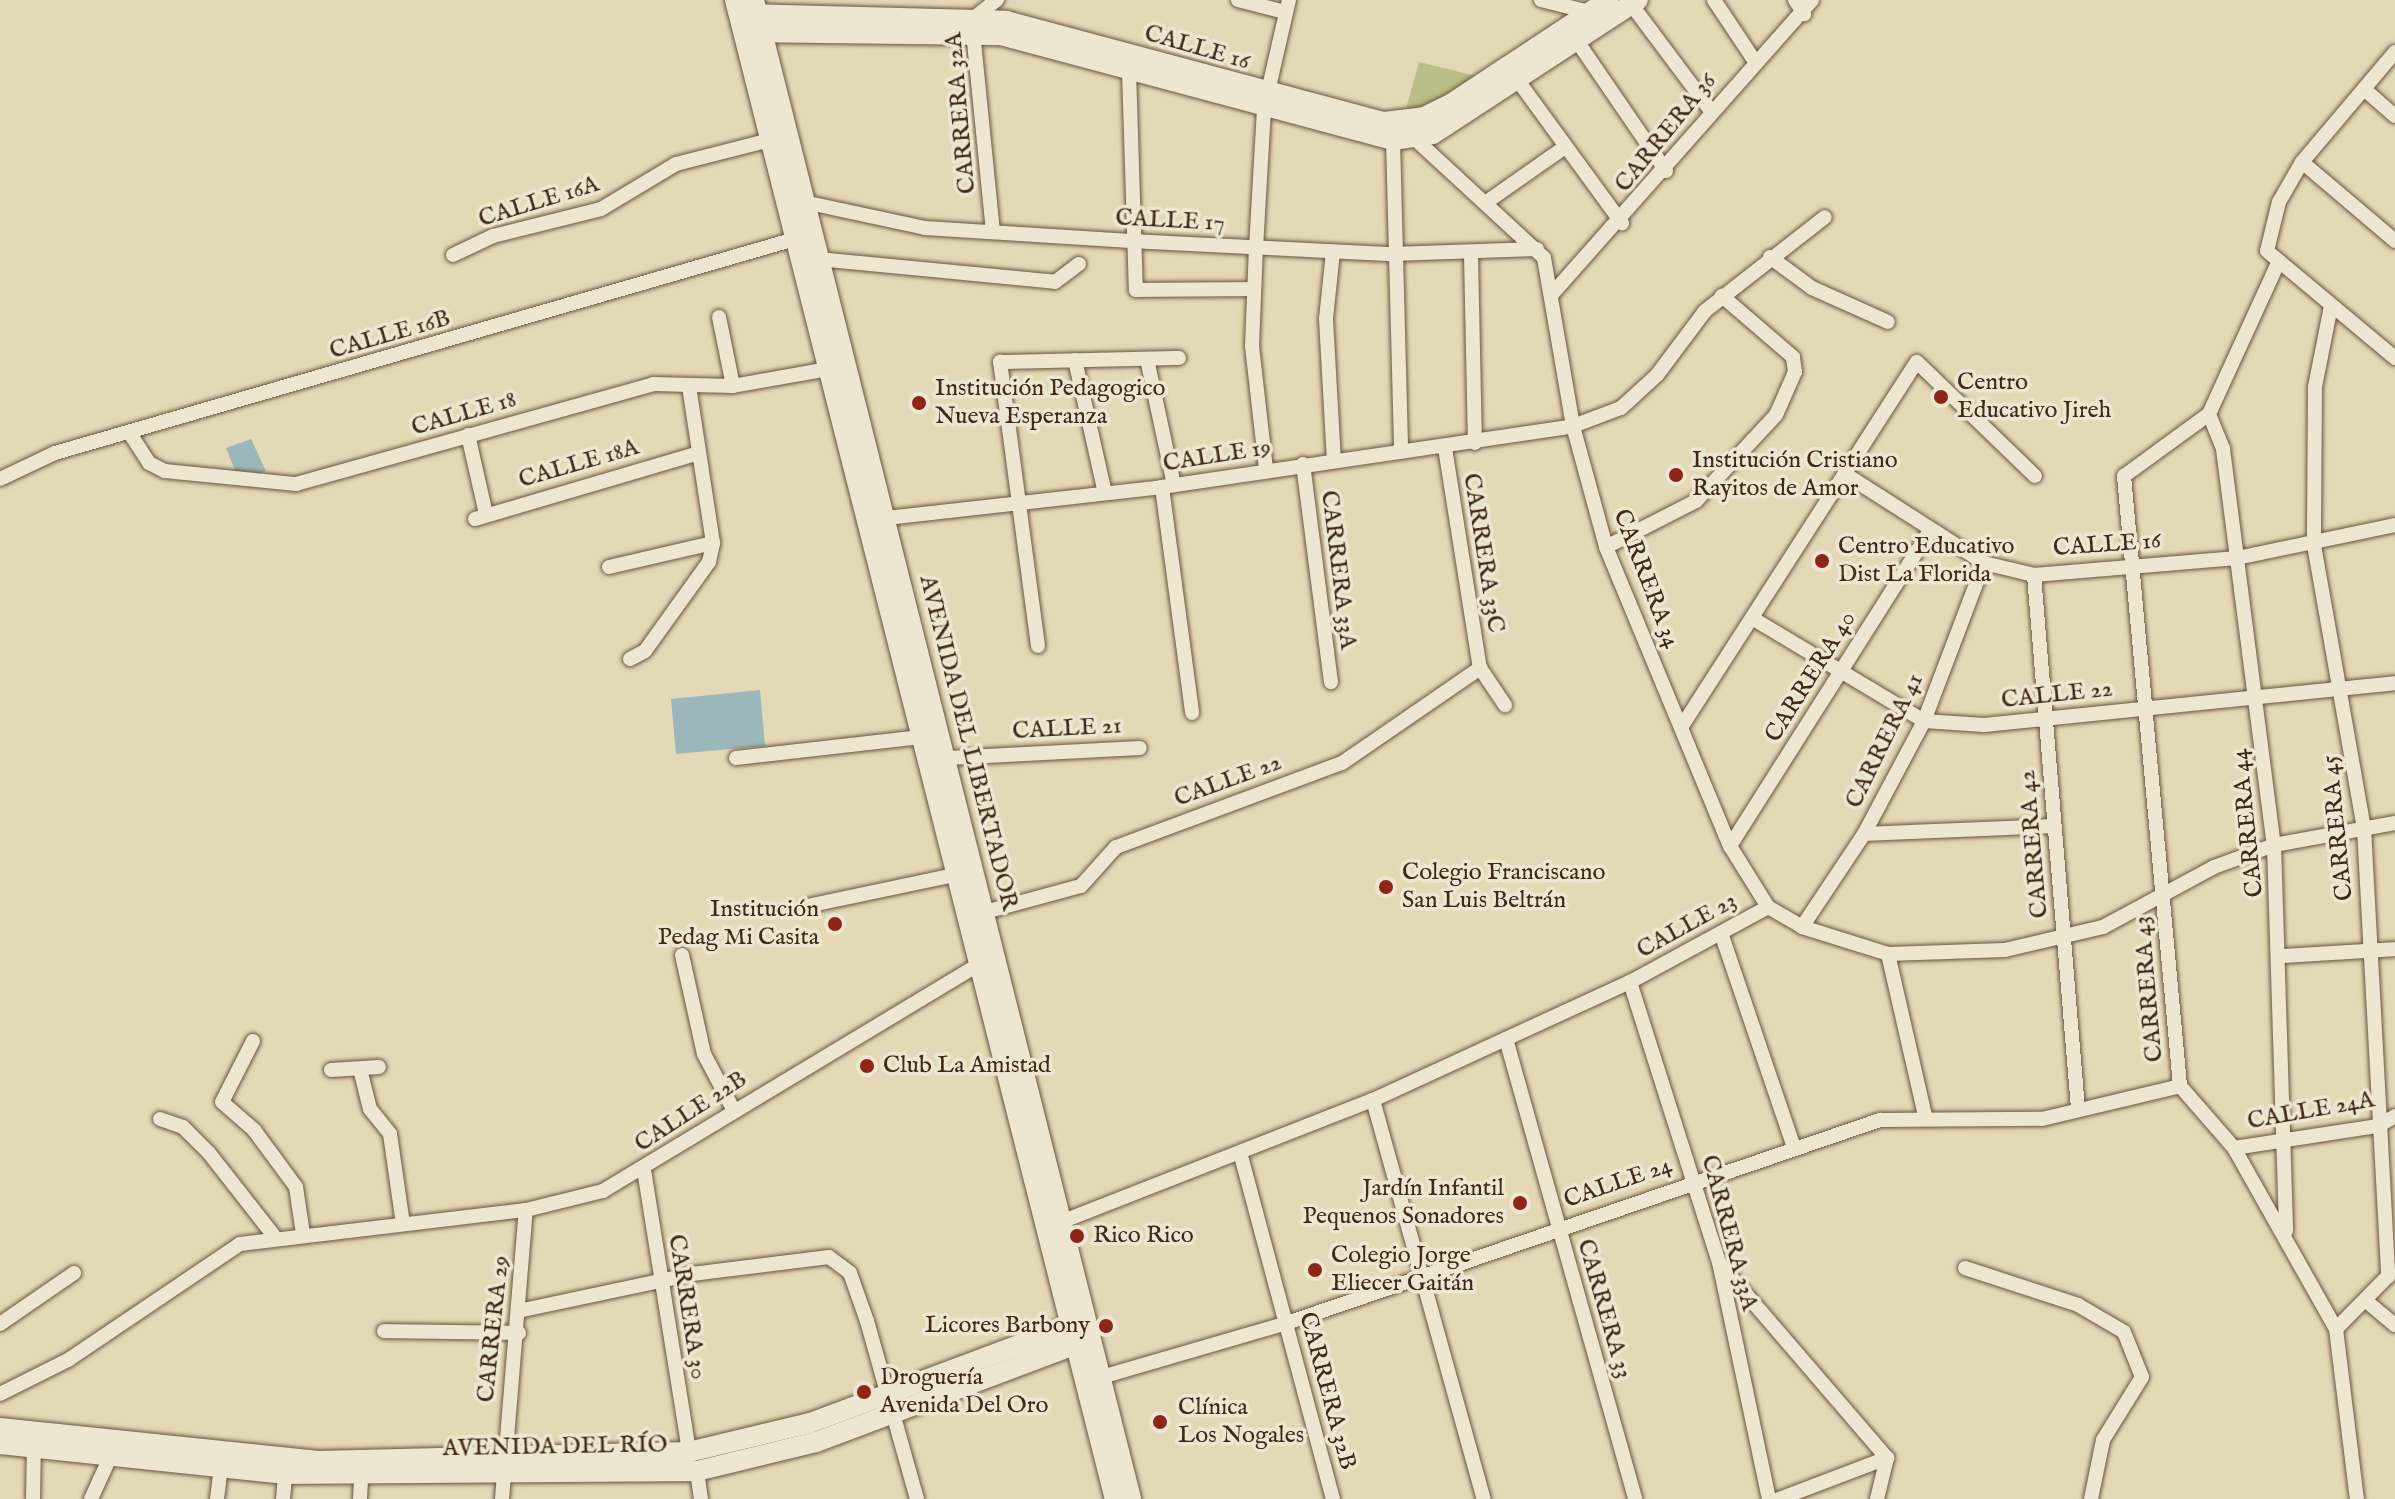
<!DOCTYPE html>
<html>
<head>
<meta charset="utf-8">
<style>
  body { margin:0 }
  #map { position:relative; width:2395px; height:1499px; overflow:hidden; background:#e4d9b7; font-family:"IM FELL English",serif }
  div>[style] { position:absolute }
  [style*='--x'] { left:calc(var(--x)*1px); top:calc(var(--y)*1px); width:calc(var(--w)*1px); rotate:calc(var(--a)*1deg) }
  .green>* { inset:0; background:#bbbd89 }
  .water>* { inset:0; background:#9cb7bb }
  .roads { filter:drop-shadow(0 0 2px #69553f) drop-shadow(0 0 2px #69553f) }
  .street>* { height:14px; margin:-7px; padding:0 7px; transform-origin:7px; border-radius:7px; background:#ede6d0 }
  .secondary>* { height:20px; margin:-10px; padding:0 10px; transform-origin:10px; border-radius:10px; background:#ede6d0 }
  .dots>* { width:22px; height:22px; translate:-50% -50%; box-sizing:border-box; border:4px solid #ede6d0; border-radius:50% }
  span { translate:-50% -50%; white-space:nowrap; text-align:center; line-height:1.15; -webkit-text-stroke:7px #ede6d0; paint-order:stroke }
  .street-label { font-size:24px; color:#402917 }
  .poi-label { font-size:24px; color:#402917 }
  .left { translate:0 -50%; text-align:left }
  .right { translate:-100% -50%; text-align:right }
</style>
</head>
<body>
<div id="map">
  <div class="green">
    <div style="clip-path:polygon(1419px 62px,1476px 76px,1426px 110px,1405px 112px)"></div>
  </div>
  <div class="water">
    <div style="clip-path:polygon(251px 439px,266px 471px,240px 483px,226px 448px)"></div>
    <div style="clip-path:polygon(760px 690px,765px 746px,676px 754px,671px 699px)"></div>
  </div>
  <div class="roads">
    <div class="street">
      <div style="--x:1238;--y:0;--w:49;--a:14.3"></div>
      <div style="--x:1541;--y:0;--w:49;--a:14"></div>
      <div style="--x:1714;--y:0;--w:72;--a:56.3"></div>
      <div style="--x:1795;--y:0;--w:17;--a:57"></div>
      <div style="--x:1631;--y:4;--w:134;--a:53.2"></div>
      <div style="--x:1579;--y:44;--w:154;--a:55.6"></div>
      <div style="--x:2395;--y:52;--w:144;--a:130.2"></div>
      <div style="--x:2302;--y:162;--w:46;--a:119.9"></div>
      <div style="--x:2279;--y:202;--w:50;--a:103.8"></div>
      <div style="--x:2267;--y:251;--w:167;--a:39.9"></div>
      <div style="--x:1129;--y:71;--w:219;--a:88.2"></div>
      <div style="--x:1136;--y:290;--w:118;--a:-0.5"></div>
      <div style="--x:1519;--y:82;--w:175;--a:53.9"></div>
      <div style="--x:2364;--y:89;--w:41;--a:41.1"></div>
      <div style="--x:1413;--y:137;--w:178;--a:42.7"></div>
      <div style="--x:1544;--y:258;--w:170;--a:80.2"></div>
      <div style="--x:1573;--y:426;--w:125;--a:74.7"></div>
      <div style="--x:1606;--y:547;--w:324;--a:67.5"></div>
      <div style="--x:1730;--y:846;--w:72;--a:58.1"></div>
      <div style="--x:1768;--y:907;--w:39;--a:30"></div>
      <div style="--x:1802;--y:927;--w:90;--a:17.4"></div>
      <div style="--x:1888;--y:954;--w:117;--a:-2"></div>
      <div style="--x:2005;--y:950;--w:101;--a:-13.2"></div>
      <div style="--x:2103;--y:927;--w:126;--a:-28.4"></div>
      <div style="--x:2214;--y:867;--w:64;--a:-20.1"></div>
      <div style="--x:2274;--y:845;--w:123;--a:-10.3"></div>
      <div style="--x:1393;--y:140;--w:312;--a:88.5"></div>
      <div style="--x:2302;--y:162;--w:122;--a:40.3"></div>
      <div style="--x:1488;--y:201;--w:94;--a:-35"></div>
      <div style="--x:804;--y:202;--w:124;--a:12.1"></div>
      <div style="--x:925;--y:228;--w:206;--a:3.6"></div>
      <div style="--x:1131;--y:241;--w:261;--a:2.9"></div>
      <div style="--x:1392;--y:254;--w:145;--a:-2"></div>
      <div style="--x:993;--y:232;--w:200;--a:-95.7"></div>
      <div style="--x:973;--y:33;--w:16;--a:-83"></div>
      <div style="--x:975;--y:17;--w:28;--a:-38"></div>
      <div style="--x:1333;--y:252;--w:67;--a:96"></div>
      <div style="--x:1326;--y:319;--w:142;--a:86.8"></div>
      <div style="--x:453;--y:255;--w:44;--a:-25.4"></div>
      <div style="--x:493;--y:236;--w:111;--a:-14"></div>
      <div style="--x:601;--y:209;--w:87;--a:-31"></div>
      <div style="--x:676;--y:164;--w:97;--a:-14.3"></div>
      <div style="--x:1471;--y:255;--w:188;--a:88.8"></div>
      <div style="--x:1770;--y:257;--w:52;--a:36.4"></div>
      <div style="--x:1812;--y:288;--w:83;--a:24.1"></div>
      <div style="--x:818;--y:259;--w:238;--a:5.5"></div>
      <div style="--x:1055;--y:282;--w:30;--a:-37"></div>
      <div style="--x:2279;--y:261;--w:168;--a:114.6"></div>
      <div style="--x:2209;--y:414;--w:105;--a:143.9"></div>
      <div style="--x:2124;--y:476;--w:613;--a:84.75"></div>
      <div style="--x:2180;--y:1086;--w:82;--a:48.9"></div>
      <div style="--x:2234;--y:1148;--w:208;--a:60.6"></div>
      <div style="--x:2336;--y:1329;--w:171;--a:83"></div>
      <div style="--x:1553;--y:293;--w:391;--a:-48.5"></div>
      <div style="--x:2331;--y:306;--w:83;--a:101.2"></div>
      <div style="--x:2315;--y:387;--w:158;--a:90.4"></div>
      <div style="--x:2314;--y:545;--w:287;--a:80"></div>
      <div style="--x:2364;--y:828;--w:449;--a:86.9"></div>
      <div style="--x:2388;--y:1276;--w:74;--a:134.5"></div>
      <div style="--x:719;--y:317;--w:70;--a:78.5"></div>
      <div style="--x:1147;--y:359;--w:129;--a:77.9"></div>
      <div style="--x:1075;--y:360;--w:136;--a:77.3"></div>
      <div style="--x:2209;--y:414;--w:38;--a:68"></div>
      <div style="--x:2223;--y:449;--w:399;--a:82.7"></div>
      <div style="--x:2274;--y:845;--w:386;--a:88.2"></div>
      <div style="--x:129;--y:432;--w:37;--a:57"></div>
      <div style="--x:149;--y:463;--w:18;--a:27"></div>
      <div style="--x:165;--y:471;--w:132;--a:5.7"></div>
      <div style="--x:296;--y:484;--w:371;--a:-15.6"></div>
      <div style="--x:653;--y:384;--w:80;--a:1.4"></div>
      <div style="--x:733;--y:386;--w:97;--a:-10.1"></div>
      <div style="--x:468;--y:435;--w:81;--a:77.2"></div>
      <div style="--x:1445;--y:448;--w:223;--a:81"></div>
      <div style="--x:1480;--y:668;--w:45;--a:56"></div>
      <div style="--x:1303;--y:464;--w:220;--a:82.7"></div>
      <div style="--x:1266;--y:469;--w:124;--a:-96.5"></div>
      <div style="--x:1252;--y:346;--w:98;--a:-87.7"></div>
      <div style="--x:1256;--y:248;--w:139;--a:-86.7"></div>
      <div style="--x:1264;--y:109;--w:112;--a:-77.1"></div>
      <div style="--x:1845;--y:474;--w:165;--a:32.6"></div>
      <div style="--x:1984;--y:563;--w:51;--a:13.5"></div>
      <div style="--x:2034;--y:575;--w:204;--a:-4.8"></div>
      <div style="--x:2237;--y:558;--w:161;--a:-11.8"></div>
      <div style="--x:0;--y:479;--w:61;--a:-25.3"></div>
      <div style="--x:55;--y:453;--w:770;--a:-16.13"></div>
      <div style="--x:1162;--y:487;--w:228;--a:82.4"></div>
      <div style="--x:475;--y:519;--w:230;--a:-16.4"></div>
      <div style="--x:878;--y:519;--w:286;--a:-6.4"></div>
      <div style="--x:1162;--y:487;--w:416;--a:-8.4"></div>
      <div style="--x:1573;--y:426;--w:51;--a:-20.6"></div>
      <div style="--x:1621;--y:408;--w:49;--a:-42.5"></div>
      <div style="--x:1657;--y:375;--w:80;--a:-53.1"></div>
      <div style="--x:1705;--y:311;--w:152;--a:-38.1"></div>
      <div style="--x:1606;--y:547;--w:101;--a:-27.1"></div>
      <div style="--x:1696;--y:501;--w:117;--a:-47.1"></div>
      <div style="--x:1776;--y:415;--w:47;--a:-66.2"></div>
      <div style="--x:1795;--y:372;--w:15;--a:-98"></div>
      <div style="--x:1793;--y:357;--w:94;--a:-139.3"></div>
      <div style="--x:609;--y:567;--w:107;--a:-13"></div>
      <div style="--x:2034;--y:575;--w:536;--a:85.29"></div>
      <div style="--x:1752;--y:618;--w:200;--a:30.9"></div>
      <div style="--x:1924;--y:721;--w:60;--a:3.8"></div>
      <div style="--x:1984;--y:725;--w:413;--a:-5.8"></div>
      <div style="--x:1038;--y:646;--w:287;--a:-97.6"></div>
      <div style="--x:1000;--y:362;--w:179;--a:-1.3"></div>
      <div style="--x:630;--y:659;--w:17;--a:-28"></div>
      <div style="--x:645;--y:651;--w:110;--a:-54.3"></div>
      <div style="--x:709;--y:562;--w:19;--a:-78"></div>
      <div style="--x:713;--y:543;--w:158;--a:-98.7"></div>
      <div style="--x:1682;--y:726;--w:433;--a:-57.2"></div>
      <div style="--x:1917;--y:362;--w:164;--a:44"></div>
      <div style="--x:736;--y:758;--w:184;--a:-6.5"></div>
      <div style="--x:948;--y:758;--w:192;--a:-3"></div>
      <div style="--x:1864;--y:834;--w:190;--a:-2.4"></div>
      <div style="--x:1730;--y:846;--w:373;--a:-57.6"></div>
      <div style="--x:807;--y:906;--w:150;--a:-11.9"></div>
      <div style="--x:985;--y:912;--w:99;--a:-15.2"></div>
      <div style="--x:1081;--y:886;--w:52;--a:-48.1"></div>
      <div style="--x:1116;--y:847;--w:241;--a:-20.4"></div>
      <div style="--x:1342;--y:763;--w:168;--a:-34.5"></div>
      <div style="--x:1802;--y:927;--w:112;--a:-56.3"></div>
      <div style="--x:1864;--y:834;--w:128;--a:-62"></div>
      <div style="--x:1924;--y:721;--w:169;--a:-69.2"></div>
      <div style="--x:1721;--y:933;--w:227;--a:71.2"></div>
      <div style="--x:1888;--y:954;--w:165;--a:77.1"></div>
      <div style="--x:682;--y:955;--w:101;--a:77.5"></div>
      <div style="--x:704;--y:1054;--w:62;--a:62.2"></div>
      <div style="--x:2282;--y:956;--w:113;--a:-3.5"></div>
      <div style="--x:1630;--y:982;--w:294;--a:72.4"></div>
      <div style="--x:1719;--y:1262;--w:242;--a:78.1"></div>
      <div style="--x:1506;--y:1039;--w:478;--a:74.3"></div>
      <div style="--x:253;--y:1041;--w:68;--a:116.9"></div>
      <div style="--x:222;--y:1102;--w:43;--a:41.2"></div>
      <div style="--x:254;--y:1130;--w:71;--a:53.6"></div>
      <div style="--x:296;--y:1187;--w:48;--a:81.5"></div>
      <div style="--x:360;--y:1069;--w:41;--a:76"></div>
      <div style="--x:370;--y:1109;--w:32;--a:51"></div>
      <div style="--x:390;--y:1134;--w:91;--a:81.8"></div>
      <div style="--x:331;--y:1070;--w:48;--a:-3.6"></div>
      <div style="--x:1373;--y:1100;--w:414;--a:74.5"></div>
      <div style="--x:160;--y:1119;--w:24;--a:19"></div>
      <div style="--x:183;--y:1127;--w:37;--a:45"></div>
      <div style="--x:209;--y:1153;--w:105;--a:51.9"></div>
      <div style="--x:2234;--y:1148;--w:146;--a:-8.7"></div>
      <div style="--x:2378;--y:1126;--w:20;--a:-30"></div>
      <div style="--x:1241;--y:1156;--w:355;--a:75"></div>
      <div style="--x:644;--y:1170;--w:286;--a:80.9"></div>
      <div style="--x:1061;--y:1222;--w:335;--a:-21.4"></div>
      <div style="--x:1373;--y:1100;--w:283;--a:-24.7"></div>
      <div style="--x:1630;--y:982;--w:157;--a:-28.5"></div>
      <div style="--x:1721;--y:1265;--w:255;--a:49.3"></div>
      <div style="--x:1965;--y:1268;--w:119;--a:18.1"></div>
      <div style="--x:2078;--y:1305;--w:53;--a:30.4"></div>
      <div style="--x:2124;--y:1332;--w:48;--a:68.2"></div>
      <div style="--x:2142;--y:1377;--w:74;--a:121.8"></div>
      <div style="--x:2103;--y:1440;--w:60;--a:101.5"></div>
      <div style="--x:2365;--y:1300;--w:39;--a:40"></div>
      <div style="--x:523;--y:1310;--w:173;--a:-12"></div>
      <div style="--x:692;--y:1274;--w:138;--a:-7.1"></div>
      <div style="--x:829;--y:1257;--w:26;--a:37"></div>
      <div style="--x:850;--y:1273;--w:51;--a:70.5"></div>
      <div style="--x:867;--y:1321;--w:185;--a:74.3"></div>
      <div style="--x:0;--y:1324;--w:90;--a:-34.6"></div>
      <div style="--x:384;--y:1331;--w:135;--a:0.8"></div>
      <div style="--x:1091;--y:1380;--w:204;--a:-16.2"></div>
      <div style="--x:1287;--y:1323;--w:627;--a:-18.9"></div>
      <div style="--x:1880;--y:1120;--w:162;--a:-0.4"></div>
      <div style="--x:2042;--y:1119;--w:142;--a:-13.4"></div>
      <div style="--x:0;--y:1394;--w:76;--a:-26.6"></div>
      <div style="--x:68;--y:1360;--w:207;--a:-34"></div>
      <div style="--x:240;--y:1244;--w:288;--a:-6.8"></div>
      <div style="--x:526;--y:1210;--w:79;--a:-13.9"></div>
      <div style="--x:603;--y:1191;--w:436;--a:-31.1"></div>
      <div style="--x:697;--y:1471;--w:28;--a:82"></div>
      <div style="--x:33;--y:1499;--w:59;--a:-89"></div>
      <div style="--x:91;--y:1499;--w:48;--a:-65.6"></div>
      <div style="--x:217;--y:1499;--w:32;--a:-83"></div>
      <div style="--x:283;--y:1499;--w:25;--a:-85"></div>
      <div style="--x:360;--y:1499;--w:22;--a:-87"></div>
      <div style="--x:502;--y:1499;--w:290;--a:-85.3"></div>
      <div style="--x:1779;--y:1499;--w:116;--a:-20.8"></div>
      <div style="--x:1877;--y:1499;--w:42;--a:-76.3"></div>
    </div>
    <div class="secondary">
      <div style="--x:735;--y:0;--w:1546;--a:75.78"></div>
      <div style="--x:754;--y:0;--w:1546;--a:75.88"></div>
      <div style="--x:745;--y:14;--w:261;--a:1.5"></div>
      <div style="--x:1006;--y:21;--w:391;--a:15"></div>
      <div style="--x:1384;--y:122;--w:40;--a:-7.1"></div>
      <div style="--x:1424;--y:117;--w:28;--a:-26"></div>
      <div style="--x:1449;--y:105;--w:191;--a:-33.4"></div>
      <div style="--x:752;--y:32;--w:249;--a:0.7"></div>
      <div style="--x:1001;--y:35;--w:406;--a:15"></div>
      <div style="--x:1393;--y:140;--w:40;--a:-8.5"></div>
      <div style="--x:1433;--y:134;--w:245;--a:-33.2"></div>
      <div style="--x:0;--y:1428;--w:320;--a:5.9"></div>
      <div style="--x:318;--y:1461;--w:371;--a:-1.4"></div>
      <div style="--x:689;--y:1452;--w:124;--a:-13.5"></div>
      <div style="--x:810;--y:1423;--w:288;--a:-20.5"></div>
      <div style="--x:0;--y:1444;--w:287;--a:6"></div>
      <div style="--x:285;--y:1474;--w:412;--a:-0.4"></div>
      <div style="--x:697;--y:1471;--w:122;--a:-13.7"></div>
      <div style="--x:816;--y:1442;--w:286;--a:-20.6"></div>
    </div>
  </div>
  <div class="dots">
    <div style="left:1941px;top:397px;background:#8f2418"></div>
    <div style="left:919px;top:403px;background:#8f2418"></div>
    <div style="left:1676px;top:475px;background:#8f2418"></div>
    <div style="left:1822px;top:561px;background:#8f2418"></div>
    <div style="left:1386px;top:887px;background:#8f2418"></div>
    <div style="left:835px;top:924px;background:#8f2418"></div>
    <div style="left:867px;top:1066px;background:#8f2418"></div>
    <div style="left:1520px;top:1203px;background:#8f2418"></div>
    <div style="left:1077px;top:1236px;background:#8f2418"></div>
    <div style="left:1315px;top:1270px;background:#8f2418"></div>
    <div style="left:1106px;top:1326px;background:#8f2418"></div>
    <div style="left:864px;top:1392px;background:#8f2418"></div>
    <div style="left:1160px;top:1422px;background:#8f2418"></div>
  </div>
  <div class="street-label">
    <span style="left:1197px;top:48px;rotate:16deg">CALLE 16</span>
    <span style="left:961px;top:113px;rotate:-95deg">CARRERA 32A</span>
    <span style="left:1666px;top:133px;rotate:-51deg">CARRERA 36</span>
    <span style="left:539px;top:202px;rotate:-17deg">CALLE 16A</span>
    <span style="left:1170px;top:221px;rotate:3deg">CALLE 17</span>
    <span style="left:390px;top:335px;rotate:-16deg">CALLE 16B</span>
    <span style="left:464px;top:414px;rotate:-16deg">CALLE 18</span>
    <span style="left:1217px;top:456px;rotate:-9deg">CALLE 19</span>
    <span style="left:579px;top:464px;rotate:-16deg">CALLE 18A</span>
    <span style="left:2107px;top:545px;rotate:-4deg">CALLE 16</span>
    <span style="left:1483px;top:553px;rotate:81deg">CARRERA 33C</span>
    <span style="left:1338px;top:570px;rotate:83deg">CARRERA 33A</span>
    <span style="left:1646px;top:579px;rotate:69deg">CARRERA 34</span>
    <span style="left:1811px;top:677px;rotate:-58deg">CARRERA 40</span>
    <span style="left:2057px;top:695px;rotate:-6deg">CALLE 22</span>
    <span style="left:1067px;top:729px;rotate:-3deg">CALLE 21</span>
    <span style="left:1885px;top:741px;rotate:-64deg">CARRERA 41</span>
    <span style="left:968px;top:743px;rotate:76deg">AVENIDA DEL LIBERTADOR</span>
    <span style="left:1228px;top:781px;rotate:-20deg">CALLE 22</span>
    <span style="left:2248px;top:823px;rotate:-96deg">CARRERA 44</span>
    <span style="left:2338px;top:828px;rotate:-96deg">CARRERA 45</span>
    <span style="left:2034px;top:844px;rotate:-95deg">CARRERA 42</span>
    <span style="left:1687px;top:926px;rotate:-29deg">CALLE 23</span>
    <span style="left:2149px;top:989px;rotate:-95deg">CARRERA 43</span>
    <span style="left:2311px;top:1111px;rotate:-10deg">CALLE 24A</span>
    <span style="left:691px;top:1112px;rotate:-33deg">CALLE 22B</span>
    <span style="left:1618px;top:1183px;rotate:-19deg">CALLE 24</span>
    <span style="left:1729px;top:1233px;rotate:75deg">CARRERA 33A</span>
    <span style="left:687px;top:1307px;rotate:81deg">CARRERA 30</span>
    <span style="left:1604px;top:1309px;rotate:74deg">CARRERA 33</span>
    <span style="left:494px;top:1329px;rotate:-84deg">CARRERA 29</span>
    <span style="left:1327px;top:1391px;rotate:75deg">CARRERA 32B</span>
    <span style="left:555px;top:1447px;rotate:-1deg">AVENIDA DEL RÍO</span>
  </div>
  <div class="poi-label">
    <span class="left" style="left:1957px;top:397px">Centro<br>Educativo Jireh</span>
    <span class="left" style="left:935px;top:403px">Institución Pedagogico<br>Nueva Esperanza</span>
    <span class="left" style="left:1692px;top:475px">Institución Cristiano<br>Rayitos de Amor</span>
    <span class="left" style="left:1838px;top:561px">Centro Educativo<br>Dist La Florida</span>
    <span class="left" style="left:1402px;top:887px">Colegio Franciscano<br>San Luis Beltrán</span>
    <span class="right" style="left:819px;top:924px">Institución<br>Pedag Mi Casita</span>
    <span class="left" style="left:883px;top:1066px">Club La Amistad</span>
    <span class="right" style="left:1504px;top:1203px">Jardín Infantil<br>Pequenos Sonadores</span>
    <span class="left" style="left:1093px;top:1236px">Rico Rico</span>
    <span class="left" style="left:1331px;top:1270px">Colegio Jorge<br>Eliecer Gaitán</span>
    <span class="right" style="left:1090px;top:1326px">Licores Barbony</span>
    <span class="left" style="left:880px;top:1392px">Droguería<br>Avenida Del Oro</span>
    <span class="left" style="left:1178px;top:1422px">Clínica<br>Los Nogales</span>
  </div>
</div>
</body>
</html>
